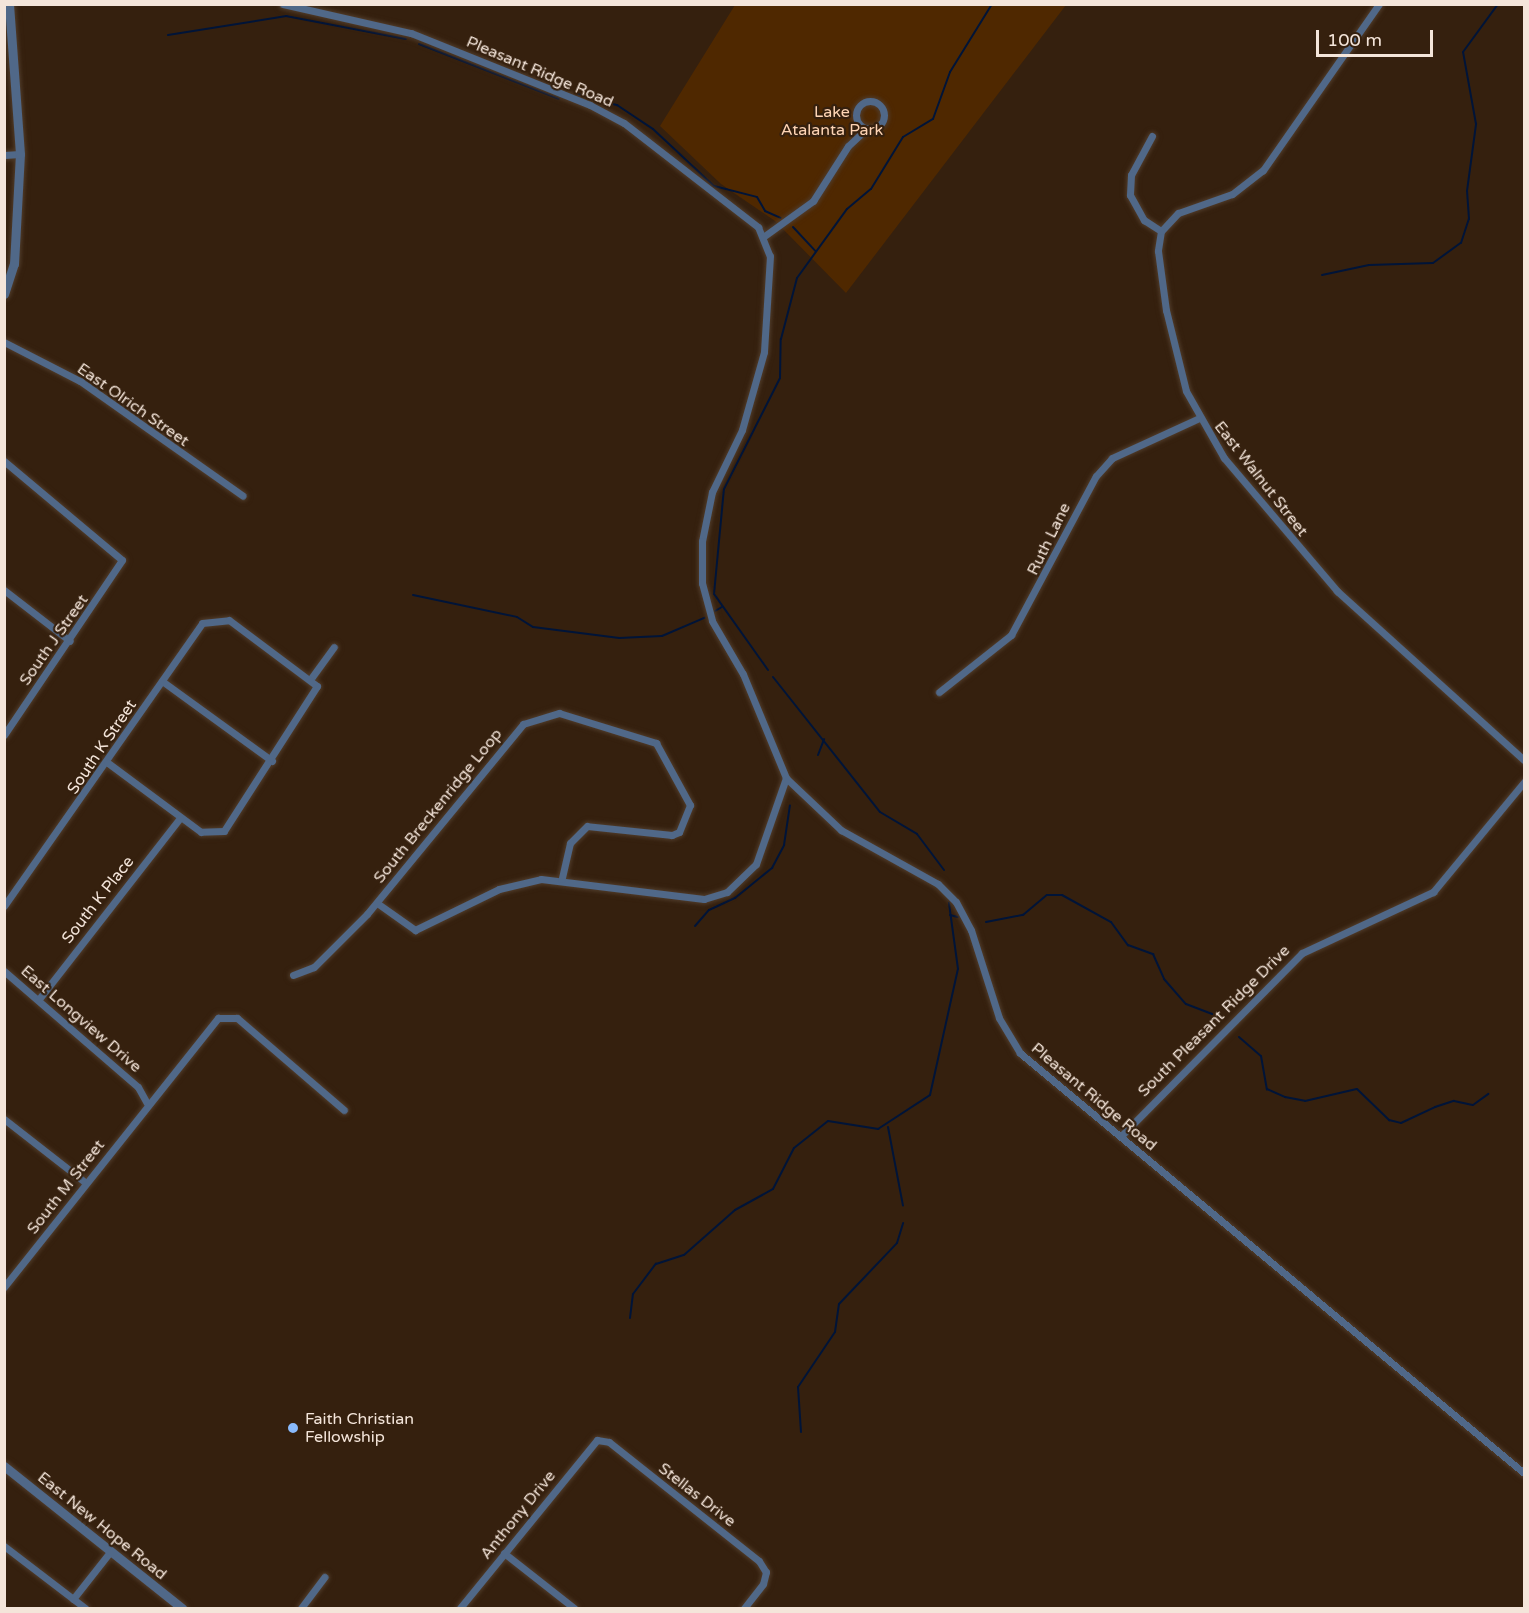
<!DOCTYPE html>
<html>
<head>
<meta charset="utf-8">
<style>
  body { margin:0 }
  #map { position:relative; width:1529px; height:1613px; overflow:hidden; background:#35200e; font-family:"Varela Round",sans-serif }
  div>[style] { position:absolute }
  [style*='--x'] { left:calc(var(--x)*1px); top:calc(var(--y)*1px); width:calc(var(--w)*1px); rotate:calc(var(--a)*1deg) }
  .green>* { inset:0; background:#4f2800 }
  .stream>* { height:2px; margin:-1px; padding:0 1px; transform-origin:1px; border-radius:1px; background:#001438 }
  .roads { filter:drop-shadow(0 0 2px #503c2b) drop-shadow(0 0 2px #503c2b) }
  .minor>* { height:7px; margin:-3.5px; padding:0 3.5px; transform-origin:3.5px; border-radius:3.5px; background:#506888 }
  .minor>.ring { margin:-3.5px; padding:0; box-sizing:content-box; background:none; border:7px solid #506888; border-radius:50% }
  .tertiary>* { height:9px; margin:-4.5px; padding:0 4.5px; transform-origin:4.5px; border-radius:4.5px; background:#506888 }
  .dots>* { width:16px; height:16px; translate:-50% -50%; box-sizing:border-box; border:3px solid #35200e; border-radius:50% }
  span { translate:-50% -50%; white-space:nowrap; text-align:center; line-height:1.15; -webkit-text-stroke:4.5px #35200e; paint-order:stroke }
  .street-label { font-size:16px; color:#f4e5da }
  .park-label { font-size:16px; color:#fed4b4 }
  .poi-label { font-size:16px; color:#f4e5da }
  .left { translate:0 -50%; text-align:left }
  .frame { position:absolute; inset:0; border:6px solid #f4e5da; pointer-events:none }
  .scale { position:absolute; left:1316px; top:30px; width:117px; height:27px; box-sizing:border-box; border:3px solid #f4e5da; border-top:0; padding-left:8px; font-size:18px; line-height:21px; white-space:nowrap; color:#f4e5da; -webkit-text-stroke:4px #35200e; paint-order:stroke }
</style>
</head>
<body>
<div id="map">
  <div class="green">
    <div style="clip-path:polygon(735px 5px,1066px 5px,846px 293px,775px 221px,721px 184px,660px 126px)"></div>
  </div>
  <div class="stream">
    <div style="--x:168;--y:35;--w:120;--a:-9.1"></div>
    <div style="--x:286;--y:16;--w:122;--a:10.9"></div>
    <div style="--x:419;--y:44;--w:150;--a:21.4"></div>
    <div style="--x:578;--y:94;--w:41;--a:15.8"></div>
    <div style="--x:617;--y:105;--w:43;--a:33.7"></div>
    <div style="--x:653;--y:129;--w:83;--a:43.1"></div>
    <div style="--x:714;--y:186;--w:44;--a:14.3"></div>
    <div style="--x:757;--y:197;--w:16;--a:60"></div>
    <div style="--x:765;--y:211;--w:17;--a:24"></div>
    <div style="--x:793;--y:227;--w:33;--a:47"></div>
    <div style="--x:1322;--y:275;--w:48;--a:-12"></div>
    <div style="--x:1369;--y:265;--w:64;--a:-1.8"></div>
    <div style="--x:1433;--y:263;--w:34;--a:-36"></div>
    <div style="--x:1461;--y:243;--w:25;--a:-72"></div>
    <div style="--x:1469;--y:219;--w:28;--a:-94"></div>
    <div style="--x:1467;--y:191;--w:68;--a:-82.3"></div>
    <div style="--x:1476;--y:124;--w:73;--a:-100.2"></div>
    <div style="--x:1463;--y:52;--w:59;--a:-53.9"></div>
    <div style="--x:413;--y:595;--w:106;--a:11.9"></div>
    <div style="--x:517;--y:617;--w:19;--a:32"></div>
    <div style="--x:533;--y:627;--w:87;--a:7.3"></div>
    <div style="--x:619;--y:638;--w:43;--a:-2.7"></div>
    <div style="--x:662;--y:636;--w:46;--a:-23.2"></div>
    <div style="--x:715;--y:611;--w:8;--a:-30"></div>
    <div style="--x:768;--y:670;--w:93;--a:-125.4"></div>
    <div style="--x:714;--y:594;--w:105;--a:-84.6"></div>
    <div style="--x:724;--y:489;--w:124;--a:-63.2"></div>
    <div style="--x:780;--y:378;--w:39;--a:-89"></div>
    <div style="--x:781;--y:339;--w:63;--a:-75.3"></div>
    <div style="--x:797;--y:278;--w:85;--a:-54.1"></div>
    <div style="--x:847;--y:209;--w:31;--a:-40"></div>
    <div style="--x:871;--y:189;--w:61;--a:-58.4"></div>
    <div style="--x:903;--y:137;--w:35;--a:-31"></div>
    <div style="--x:933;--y:119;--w:50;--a:-70.1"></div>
    <div style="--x:950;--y:72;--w:80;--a:-58.3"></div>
    <div style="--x:773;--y:677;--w:172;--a:51.6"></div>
    <div style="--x:880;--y:812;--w:43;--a:30.7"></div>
    <div style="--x:917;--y:834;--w:45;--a:53.1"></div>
    <div style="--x:818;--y:755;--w:17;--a:-69"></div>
    <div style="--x:950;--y:915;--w:8;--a:14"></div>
    <div style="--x:986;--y:922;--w:38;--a:-11"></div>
    <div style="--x:1023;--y:915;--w:31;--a:-40"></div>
    <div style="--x:1047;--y:895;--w:15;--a:0"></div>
    <div style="--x:1062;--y:895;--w:56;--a:28.9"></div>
    <div style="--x:1111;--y:922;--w:29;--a:54"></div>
    <div style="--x:1128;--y:945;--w:27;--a:20"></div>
    <div style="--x:1153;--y:954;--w:27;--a:66"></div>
    <div style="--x:1164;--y:979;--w:33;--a:49"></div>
    <div style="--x:1186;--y:1004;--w:28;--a:21"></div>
    <div style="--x:695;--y:926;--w:21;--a:-49"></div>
    <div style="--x:709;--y:910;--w:29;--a:-25"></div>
    <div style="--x:735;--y:898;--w:48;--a:-39"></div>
    <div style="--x:772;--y:868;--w:26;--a:-62"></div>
    <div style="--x:784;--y:845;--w:40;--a:-81.5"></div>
    <div style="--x:1239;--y:1037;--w:29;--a:41"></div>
    <div style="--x:1261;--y:1056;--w:34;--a:80"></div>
    <div style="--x:1267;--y:1089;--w:20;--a:24"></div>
    <div style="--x:1285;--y:1097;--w:20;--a:11"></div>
    <div style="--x:1305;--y:1101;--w:53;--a:-13"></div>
    <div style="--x:1357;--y:1089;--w:45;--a:44.1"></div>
    <div style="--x:1389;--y:1120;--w:12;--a:14"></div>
    <div style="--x:1401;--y:1123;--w:38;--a:-25"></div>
    <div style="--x:1435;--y:1107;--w:20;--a:-18"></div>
    <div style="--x:1454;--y:1101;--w:19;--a:12"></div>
    <div style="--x:1473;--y:1105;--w:19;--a:-36"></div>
    <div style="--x:888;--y:1127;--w:80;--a:79.2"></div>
    <div style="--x:630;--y:1318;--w:24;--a:-83"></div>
    <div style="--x:633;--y:1294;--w:38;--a:-53"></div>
    <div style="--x:656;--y:1264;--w:29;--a:-18"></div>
    <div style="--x:684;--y:1255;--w:68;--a:-41.4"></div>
    <div style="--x:735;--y:1210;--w:43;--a:-28.9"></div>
    <div style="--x:773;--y:1189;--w:46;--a:-62.9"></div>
    <div style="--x:794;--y:1148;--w:43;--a:-38.5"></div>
    <div style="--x:828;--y:1121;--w:51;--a:9.1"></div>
    <div style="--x:878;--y:1129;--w:62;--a:-33.2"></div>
    <div style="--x:930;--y:1095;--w:129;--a:-77.5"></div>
    <div style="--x:958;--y:969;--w:67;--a:-97.8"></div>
    <div style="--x:801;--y:1432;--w:45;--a:-93.8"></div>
    <div style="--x:798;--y:1387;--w:66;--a:-56.1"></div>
    <div style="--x:835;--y:1332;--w:28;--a:-82"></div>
    <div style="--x:839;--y:1304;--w:84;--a:-46.4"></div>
    <div style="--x:897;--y:1243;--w:21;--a:-73"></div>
  </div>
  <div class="roads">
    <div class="minor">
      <div style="--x:283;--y:4;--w:131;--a:12.8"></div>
      <div style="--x:411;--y:33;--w:193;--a:21.9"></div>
      <div style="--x:590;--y:105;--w:38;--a:28"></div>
      <div style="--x:624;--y:123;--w:170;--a:37.8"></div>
      <div style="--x:758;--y:227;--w:31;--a:68"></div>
      <div style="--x:770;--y:256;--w:96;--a:93.6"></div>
      <div style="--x:764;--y:352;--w:81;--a:105.8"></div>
      <div style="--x:742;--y:430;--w:69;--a:115.8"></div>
      <div style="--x:712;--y:492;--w:50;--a:101.5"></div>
      <div style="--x:702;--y:541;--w:42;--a:90"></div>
      <div style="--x:702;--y:583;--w:39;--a:75"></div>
      <div style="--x:712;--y:621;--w:61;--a:59.7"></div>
      <div style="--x:743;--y:674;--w:113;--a:67.5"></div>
      <div style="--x:786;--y:778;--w:76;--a:43.4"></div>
      <div style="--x:841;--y:830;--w:111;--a:29.1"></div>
      <div style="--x:938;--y:884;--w:25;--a:45"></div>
      <div style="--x:956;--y:902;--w:32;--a:62"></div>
      <div style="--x:971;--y:930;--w:92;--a:72.3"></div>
      <div style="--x:999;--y:1018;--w:41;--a:59"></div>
      <div style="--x:1020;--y:1053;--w:656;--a:39.81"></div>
      <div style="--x:1379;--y:4;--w:203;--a:124.9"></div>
      <div style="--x:1263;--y:170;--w:39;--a:142"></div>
      <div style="--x:1232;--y:194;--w:57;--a:160.6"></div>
      <div style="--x:1178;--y:213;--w:25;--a:133"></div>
      <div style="--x:1161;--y:231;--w:20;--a:99"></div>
      <div style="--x:1158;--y:251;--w:60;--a:82.3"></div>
      <div style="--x:1166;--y:310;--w:83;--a:76.1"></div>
      <div style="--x:1186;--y:391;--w:77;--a:60.4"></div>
      <div style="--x:1224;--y:458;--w:175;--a:49.6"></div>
      <div style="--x:1337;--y:591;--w:252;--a:42.1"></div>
      <div class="ring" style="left:856px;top:101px;width:21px;height:21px"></div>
      <div style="--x:1152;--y:136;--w:44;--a:118.3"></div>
      <div style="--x:1131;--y:175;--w:20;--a:93"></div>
      <div style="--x:1130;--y:195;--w:29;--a:61"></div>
      <div style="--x:1144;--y:220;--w:20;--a:33"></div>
      <div style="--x:4;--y:155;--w:16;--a:-4"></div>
      <div style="--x:763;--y:237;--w:62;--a:-35.8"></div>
      <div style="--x:813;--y:201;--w:65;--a:-57.5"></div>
      <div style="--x:848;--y:146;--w:25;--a:-43"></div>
      <div style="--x:4;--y:342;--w:85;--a:27.2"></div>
      <div style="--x:80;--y:381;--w:199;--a:35.2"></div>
      <div style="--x:4;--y:461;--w:154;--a:40"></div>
      <div style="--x:122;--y:560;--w:211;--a:124"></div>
      <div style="--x:4;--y:590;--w:83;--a:37.7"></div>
      <div style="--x:312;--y:677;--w:37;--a:-54"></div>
      <div style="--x:162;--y:681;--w:136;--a:36"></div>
      <div style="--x:939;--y:692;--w:92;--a:-38.4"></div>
      <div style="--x:1011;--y:635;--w:180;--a:-61.9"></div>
      <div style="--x:1096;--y:476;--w:24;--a:-48"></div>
      <div style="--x:1112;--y:458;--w:94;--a:-24.6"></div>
      <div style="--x:377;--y:903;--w:47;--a:35.4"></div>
      <div style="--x:415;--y:930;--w:93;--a:-26"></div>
      <div style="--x:499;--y:889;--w:43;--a:-13.4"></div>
      <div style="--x:541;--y:879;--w:164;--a:7"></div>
      <div style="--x:704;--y:899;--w:24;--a:-17"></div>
      <div style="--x:727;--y:892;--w:40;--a:-44"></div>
      <div style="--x:756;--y:864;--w:91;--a:-70.8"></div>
      <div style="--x:4;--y:906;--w:345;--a:-55"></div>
      <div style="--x:202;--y:623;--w:27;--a:-6"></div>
      <div style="--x:229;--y:620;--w:110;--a:36.9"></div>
      <div style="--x:317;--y:686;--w:172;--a:122.7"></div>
      <div style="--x:224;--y:831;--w:23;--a:178"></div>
      <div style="--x:201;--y:832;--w:116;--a:-143.4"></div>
      <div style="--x:4;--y:971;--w:177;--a:40.9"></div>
      <div style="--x:138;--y:1087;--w:18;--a:61"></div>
      <div style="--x:293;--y:975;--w:22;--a:-21"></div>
      <div style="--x:314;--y:967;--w:75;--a:-45"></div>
      <div style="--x:367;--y:914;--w:246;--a:-50.6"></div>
      <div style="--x:523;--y:724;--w:38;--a:-17"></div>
      <div style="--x:559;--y:713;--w:102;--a:17.2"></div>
      <div style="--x:656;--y:743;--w:71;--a:61.3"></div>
      <div style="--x:690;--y:805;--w:29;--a:112"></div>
      <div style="--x:679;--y:832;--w:8;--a:157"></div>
      <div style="--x:672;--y:835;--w:85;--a:-174"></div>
      <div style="--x:587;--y:826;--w:24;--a:135"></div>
      <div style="--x:570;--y:843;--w:37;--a:103"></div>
      <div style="--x:39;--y:999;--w:229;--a:-52.1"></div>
      <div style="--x:4;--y:1119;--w:104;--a:38"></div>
      <div style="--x:1121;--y:1136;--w:257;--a:-45.3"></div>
      <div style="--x:1302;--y:953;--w:145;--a:-25"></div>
      <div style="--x:1433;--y:892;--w:143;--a:-50.4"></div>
      <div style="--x:4;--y:1287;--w:344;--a:-51.5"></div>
      <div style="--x:218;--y:1018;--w:19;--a:0"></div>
      <div style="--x:237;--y:1018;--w:141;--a:40.7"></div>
      <div style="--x:4;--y:1546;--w:102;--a:37.4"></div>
      <div style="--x:504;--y:1553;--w:89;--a:38.2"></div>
      <div style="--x:73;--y:1599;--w:60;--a:-51.8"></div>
      <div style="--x:301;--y:1608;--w:39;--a:-53"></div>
      <div style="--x:460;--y:1608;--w:217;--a:-50.8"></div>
      <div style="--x:597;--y:1440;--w:12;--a:9"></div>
      <div style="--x:609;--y:1442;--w:191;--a:38.4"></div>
      <div style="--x:759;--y:1561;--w:13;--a:58"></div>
      <div style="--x:766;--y:1572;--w:12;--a:104"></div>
      <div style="--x:763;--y:1584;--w:31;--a:128"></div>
    </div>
    <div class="tertiary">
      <div style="--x:4;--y:294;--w:32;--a:-72"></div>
      <div style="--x:14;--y:264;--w:110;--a:-86.9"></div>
      <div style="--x:20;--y:154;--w:150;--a:-94.2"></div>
      <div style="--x:4;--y:1466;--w:228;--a:38.6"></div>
    </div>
  </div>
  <div class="dots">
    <div style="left:293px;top:1428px;background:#89bafc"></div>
  </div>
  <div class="street-label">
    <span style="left:540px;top:72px;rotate:23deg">Pleasant Ridge Road</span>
    <span style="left:133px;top:405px;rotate:35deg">East Olrich Street</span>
    <span style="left:1261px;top:479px;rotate:52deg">East Walnut Street</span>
    <span style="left:1049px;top:539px;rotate:-64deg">Ruth Lane</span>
    <span style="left:54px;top:640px;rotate:-55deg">South J Street</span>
    <span style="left:102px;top:747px;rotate:-56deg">South K Street</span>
    <span style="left:438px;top:806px;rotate:-51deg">South Breckenridge Loop</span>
    <span style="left:98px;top:900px;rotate:-52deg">South K Place</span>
    <span style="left:81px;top:1019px;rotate:41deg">East Longview Drive</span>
    <span style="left:1214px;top:1021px;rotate:-45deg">South Pleasant Ridge Drive</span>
    <span style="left:1094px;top:1097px;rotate:40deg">Pleasant Ridge Road</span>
    <span style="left:66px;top:1187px;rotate:-52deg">South M Street</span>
    <span style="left:697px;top:1495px;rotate:38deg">Stellas Drive</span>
    <span style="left:518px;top:1515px;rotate:-51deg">Anthony Drive</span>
    <span style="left:102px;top:1526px;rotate:39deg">East New Hope Road</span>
  </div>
  <div class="park-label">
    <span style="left:832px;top:121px">Lake<br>Atalanta Park</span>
  </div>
  <div class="poi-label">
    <span class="left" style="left:305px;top:1428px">Faith Christian<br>Fellowship</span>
  </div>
  <div class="frame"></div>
  <div class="scale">100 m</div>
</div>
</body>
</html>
